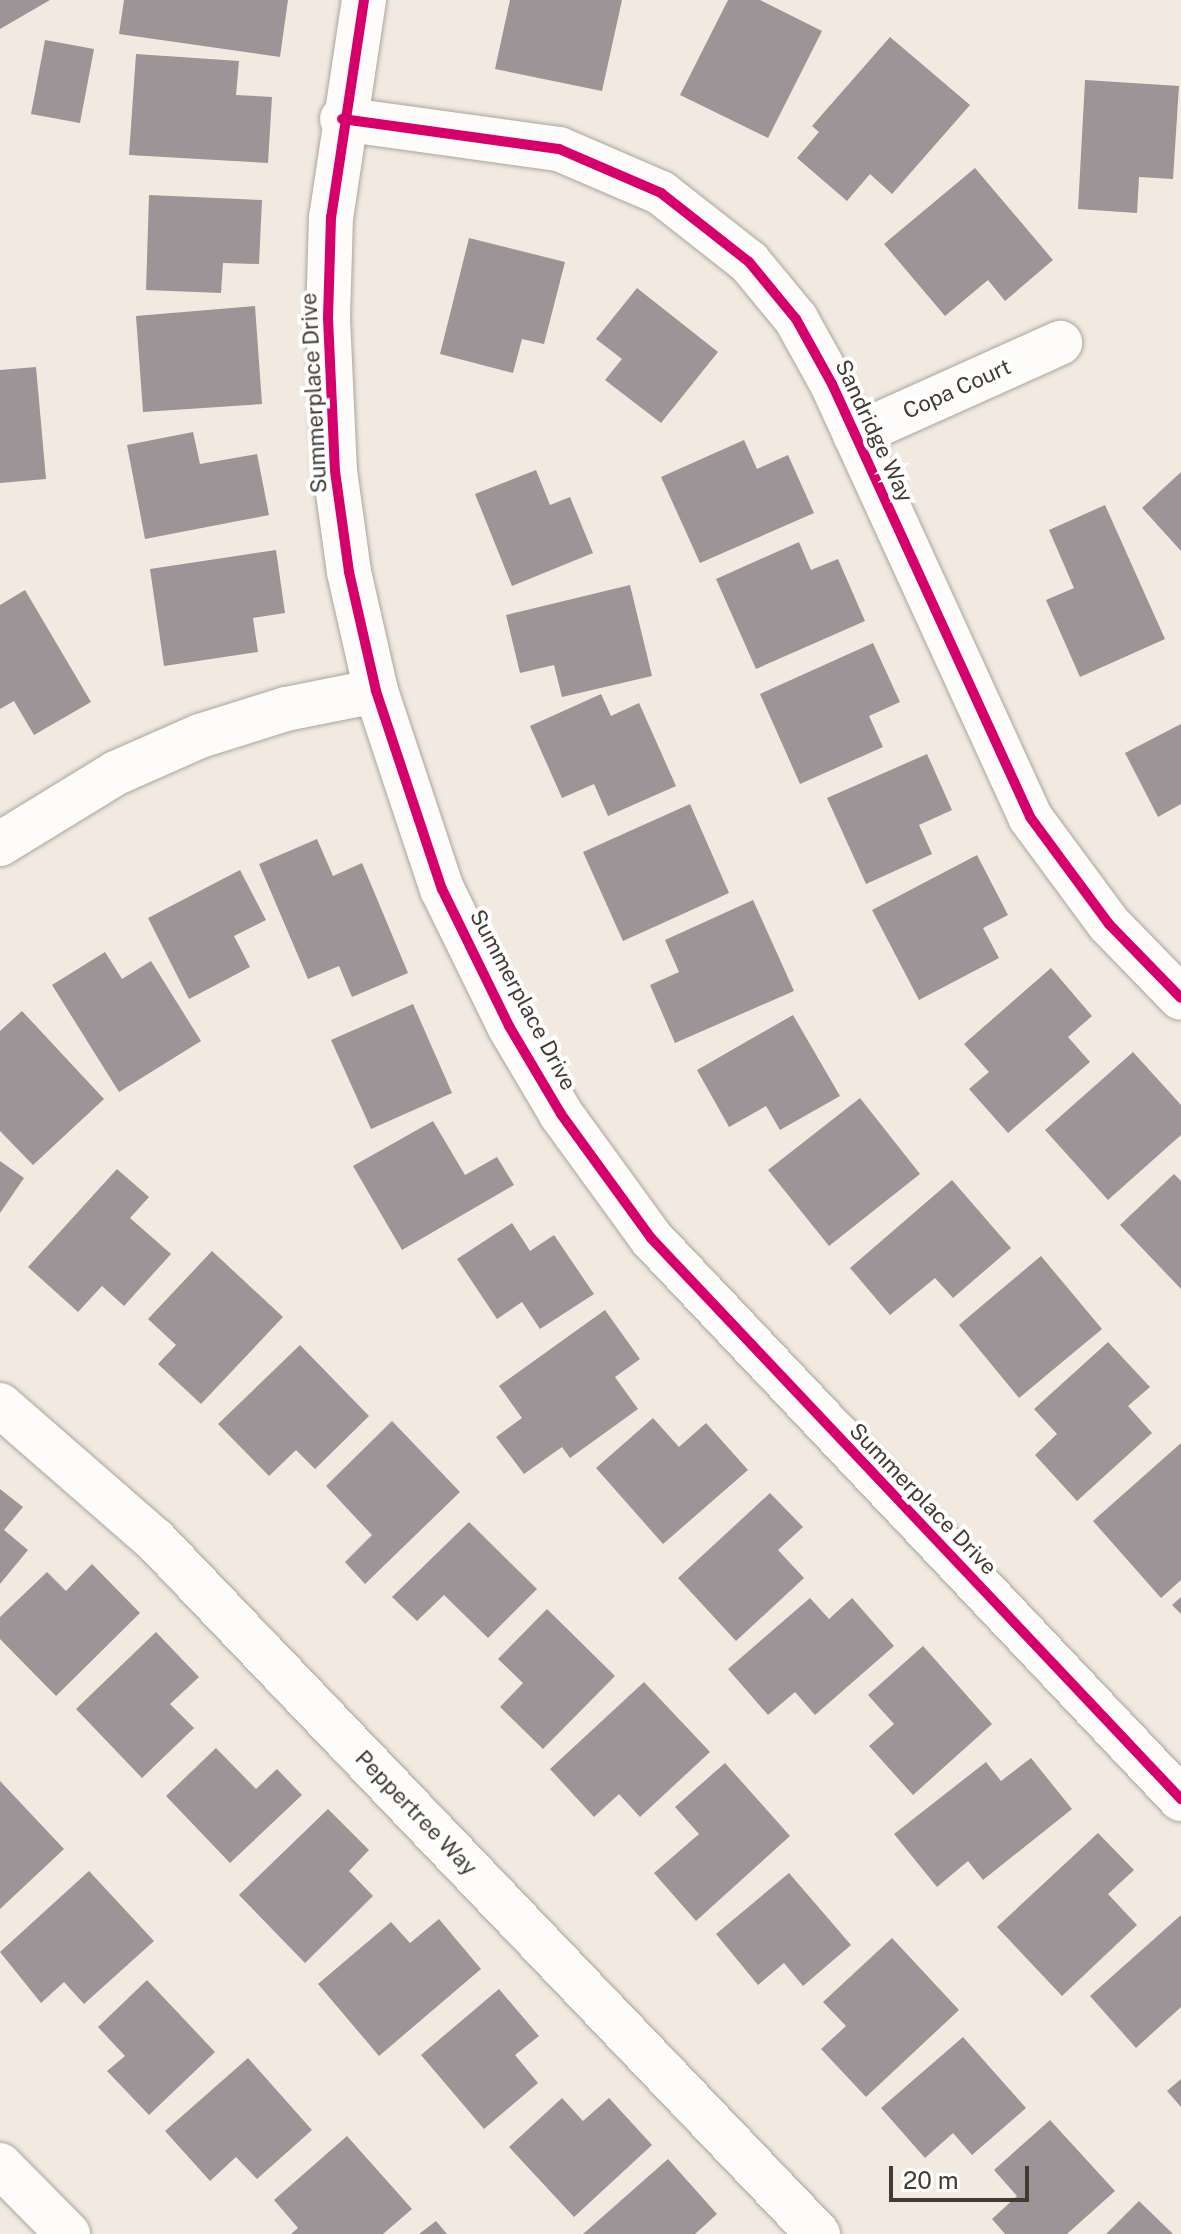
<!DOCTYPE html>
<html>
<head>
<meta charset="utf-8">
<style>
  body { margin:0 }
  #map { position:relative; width:1181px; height:2234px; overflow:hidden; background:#f2eae0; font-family:"Public Sans",sans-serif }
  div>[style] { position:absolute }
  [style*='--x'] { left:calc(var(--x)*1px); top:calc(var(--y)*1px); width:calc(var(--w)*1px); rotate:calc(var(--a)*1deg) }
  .building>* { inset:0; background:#9c9496 }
  .roads { filter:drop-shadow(0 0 2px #aaa59d) drop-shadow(0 0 2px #aaa59d) }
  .street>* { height:44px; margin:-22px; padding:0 22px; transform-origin:22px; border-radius:22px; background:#fdfcfa }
  .cycleway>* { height:10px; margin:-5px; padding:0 5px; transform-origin:5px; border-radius:5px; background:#d6006c }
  span { translate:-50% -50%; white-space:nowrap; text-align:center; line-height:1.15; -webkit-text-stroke:8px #fff; paint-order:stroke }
  .street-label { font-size:22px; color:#413b34 }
  .scale { position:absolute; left:889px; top:2166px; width:140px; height:36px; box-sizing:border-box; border:4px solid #413b34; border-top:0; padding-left:10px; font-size:24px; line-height:28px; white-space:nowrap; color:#413b34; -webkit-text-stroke:6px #fff; paint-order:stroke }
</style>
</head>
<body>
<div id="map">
  <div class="building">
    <div style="clip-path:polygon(0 0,50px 0,0 29px)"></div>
    <div style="clip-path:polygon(124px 0,288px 0,280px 57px,119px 34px)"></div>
    <div style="clip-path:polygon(510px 0,622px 0,602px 91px,495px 69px)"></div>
    <div style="clip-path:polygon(728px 0,760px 0,822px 31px,768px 138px,680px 95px)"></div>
    <div style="clip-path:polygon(890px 37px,970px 105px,892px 194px,870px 174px,847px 201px,797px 158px,819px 132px,812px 126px)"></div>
    <div style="clip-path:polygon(45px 40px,94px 49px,80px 123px,31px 114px)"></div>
    <div style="clip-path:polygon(136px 54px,239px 61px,236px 95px,272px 97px,268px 163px,129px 155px)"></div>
    <div style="clip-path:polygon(1085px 80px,1179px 86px,1173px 179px,1139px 177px,1137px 213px,1078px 209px)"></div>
    <div style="clip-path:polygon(975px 168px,1053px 260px,1005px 301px,988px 280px,945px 316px,884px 244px)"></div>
    <div style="clip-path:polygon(149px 195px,262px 200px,259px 264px,223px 263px,221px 293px,146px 290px)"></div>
    <div style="clip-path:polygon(469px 238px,565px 262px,544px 344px,522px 339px,513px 373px,440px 354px)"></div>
    <div style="clip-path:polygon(637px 288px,718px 352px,661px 423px,605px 380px,622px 359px,596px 339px)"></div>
    <div style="clip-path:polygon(255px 306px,262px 404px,143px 412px,136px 316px)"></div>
    <div style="clip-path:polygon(36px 367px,46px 479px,0 483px,0 370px)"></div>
    <div style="clip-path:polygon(193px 432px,200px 464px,257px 454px,269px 515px,145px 539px,127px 445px)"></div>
    <div style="clip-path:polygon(744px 440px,757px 469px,788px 455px,814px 513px,700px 563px,661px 477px)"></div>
    <div style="clip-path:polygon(536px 470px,550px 505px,570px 497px,593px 553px,512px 586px,475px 494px)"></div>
    <div style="clip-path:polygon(1181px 472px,1181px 551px,1142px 508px)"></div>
    <div style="clip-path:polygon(1105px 505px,1165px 639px,1080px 677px,1046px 600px,1074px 588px,1049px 530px)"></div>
    <div style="clip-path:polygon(799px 542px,811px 570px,838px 559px,865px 621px,756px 669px,716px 579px)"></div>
    <div style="clip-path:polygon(276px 550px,285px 613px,253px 618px,258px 652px,164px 666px,150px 569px)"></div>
    <div style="clip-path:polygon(630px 585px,652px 676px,562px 697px,554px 665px,520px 673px,506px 615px)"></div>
    <div style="clip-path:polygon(25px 590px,91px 702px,34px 735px,14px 701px,0 709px,0 605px)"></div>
    <div style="clip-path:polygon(873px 643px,900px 702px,869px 716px,883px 747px,800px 784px,760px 694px)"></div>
    <div style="clip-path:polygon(601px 694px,611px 716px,639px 703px,676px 786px,608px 816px,594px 784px,562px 798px,530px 726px)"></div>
    <div style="clip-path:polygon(1181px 724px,1181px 804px,1158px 817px,1125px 753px)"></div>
    <div style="clip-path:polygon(927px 754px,952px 810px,919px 825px,932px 854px,866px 884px,827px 798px)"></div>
    <div style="clip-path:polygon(690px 804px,729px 893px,623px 941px,583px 852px)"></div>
    <div style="clip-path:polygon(317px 839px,333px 876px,362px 863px,408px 973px,352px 997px,339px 966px,308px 979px,259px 864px)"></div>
    <div style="clip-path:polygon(977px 855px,1008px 915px,983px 928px,999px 958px,919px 1000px,872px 910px)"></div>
    <div style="clip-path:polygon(240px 870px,266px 920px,234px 936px,250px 967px,189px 999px,148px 918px)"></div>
    <div style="clip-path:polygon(753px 900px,794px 991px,675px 1043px,650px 985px,679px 972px,665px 940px)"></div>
    <div style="clip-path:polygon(105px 952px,122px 979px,151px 961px,201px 1041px,119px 1092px,52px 985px)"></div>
    <div style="clip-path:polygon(1051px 968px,1092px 1016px,1068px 1037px,1090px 1062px,1008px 1133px,969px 1089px,989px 1072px,964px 1044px)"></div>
    <div style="clip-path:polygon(413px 1004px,452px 1093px,371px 1129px,331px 1040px)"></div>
    <div style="clip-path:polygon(22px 1011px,104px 1099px,33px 1165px,0 1131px,0 1031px)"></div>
    <div style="clip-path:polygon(793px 1015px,840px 1096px,780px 1130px,766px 1106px,729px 1127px,697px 1070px)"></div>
    <div style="clip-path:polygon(1133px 1052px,1181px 1105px,1181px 1135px,1108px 1200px,1045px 1130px)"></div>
    <div style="clip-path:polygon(860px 1098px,920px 1174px,829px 1246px,768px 1170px)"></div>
    <div style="clip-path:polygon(433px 1121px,465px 1175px,497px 1157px,514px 1185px,402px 1250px,353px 1166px)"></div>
    <div style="clip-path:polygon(0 1161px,24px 1178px,0 1213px)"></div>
    <div style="clip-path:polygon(117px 1169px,149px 1197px,130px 1218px,171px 1254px,124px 1306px,102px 1286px,78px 1312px,28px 1267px)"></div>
    <div style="clip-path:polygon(1174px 1174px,1181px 1181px,1181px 1289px,1120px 1225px)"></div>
    <div style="clip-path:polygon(952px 1180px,1011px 1248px,953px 1298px,935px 1278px,890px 1315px,850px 1268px)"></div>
    <div style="clip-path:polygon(512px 1223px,530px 1251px,554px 1235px,594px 1294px,540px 1329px,522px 1302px,497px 1319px,457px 1259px)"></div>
    <div style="clip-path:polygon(212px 1251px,283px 1317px,201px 1404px,158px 1364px,176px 1345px,148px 1319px)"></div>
    <div style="clip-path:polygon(1041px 1256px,1102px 1329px,1019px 1398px,959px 1325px)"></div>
    <div style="clip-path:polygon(605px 1310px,640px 1359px,615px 1377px,638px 1409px,570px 1458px,562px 1447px,524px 1474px,496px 1437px,522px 1418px,499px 1386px)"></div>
    <div style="clip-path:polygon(1108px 1342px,1150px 1387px,1128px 1406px,1152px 1433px,1077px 1501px,1035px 1455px,1057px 1434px,1034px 1409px)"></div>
    <div style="clip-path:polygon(300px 1345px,369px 1416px,315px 1469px,296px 1450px,269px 1476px,218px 1424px)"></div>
    <div style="clip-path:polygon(653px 1418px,679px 1447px,706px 1423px,748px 1470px,663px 1544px,596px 1468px)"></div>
    <div style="clip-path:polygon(392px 1421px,460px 1492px,365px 1584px,345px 1562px,372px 1535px,326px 1486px)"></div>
    <div style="clip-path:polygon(1181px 1443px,1181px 1580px,1161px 1598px,1093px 1521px)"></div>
    <div style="clip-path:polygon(0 1489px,23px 1507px,4px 1530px,28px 1550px,0 1584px)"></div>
    <div style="clip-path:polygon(770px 1493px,803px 1527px,778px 1550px,804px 1578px,736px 1641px,678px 1578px)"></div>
    <div style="clip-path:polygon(469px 1522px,537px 1589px,488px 1638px,444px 1595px,417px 1621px,392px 1597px)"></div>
    <div style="clip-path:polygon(92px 1564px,140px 1613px,56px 1696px,0 1639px,0 1617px,47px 1572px,66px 1591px)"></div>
    <div style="clip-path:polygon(1181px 1597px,1181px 1614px,1172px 1605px)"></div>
    <div style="clip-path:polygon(810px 1598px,829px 1619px,852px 1598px,894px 1646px,815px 1715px,795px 1692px,768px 1715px,728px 1669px)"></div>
    <div style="clip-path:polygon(547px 1609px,615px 1676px,543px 1749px,500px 1707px,523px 1683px,498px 1659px)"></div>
    <div style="clip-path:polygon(156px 1632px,199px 1677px,170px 1704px,194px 1728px,142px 1778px,76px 1709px)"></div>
    <div style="clip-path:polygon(923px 1646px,992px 1724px,913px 1795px,869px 1746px,894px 1724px,868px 1695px)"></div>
    <div style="clip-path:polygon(644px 1682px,710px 1752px,640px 1817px,619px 1794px,594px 1817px,550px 1769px)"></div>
    <div style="clip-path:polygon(216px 1748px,256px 1789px,277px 1769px,302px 1795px,230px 1863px,166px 1796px)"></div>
    <div style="clip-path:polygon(1031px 1758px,1072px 1809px,983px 1880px,968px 1861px,937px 1887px,894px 1834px,986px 1762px,1001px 1781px)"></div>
    <div style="clip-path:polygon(725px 1763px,790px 1836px,696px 1921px,654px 1873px,699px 1834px,675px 1807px)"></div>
    <div style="clip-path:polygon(0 1781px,64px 1849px,0 1909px)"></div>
    <div style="clip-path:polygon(328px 1809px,369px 1850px,349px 1871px,373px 1896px,305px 1963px,239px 1895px)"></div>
    <div style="clip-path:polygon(1098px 1833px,1134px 1870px,1108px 1894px,1137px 1925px,1062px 1996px,997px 1927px)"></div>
    <div style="clip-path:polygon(89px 1871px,154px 1941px,84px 2004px,64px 1982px,41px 2003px,0 1952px)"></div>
    <div style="clip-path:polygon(789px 1873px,851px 1945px,803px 1986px,784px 1963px,758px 1985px,716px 1934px)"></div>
    <div style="clip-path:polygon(1181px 1915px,1181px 2007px,1136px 2048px,1090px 1996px)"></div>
    <div style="clip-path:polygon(439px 1919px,481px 1969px,379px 2056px,318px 1984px,391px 1922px,410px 1943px)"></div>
    <div style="clip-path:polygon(892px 1938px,959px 2010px,866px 2097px,821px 2049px,846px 2026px,823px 2002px)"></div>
    <div style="clip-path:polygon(147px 1980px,215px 2052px,149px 2115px,107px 2071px,125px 2056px,98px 2027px)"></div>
    <div style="clip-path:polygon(499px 1989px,539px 2036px,515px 2055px,538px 2083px,484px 2129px,421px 2055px)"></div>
    <div style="clip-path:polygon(963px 2037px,1026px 2108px,972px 2155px,953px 2133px,925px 2158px,881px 2108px)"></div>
    <div style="clip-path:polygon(248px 2058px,312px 2130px,257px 2179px,236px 2157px,210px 2181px,165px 2131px)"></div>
    <div style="clip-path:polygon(1181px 2079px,1181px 2107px,1167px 2091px)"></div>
    <div style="clip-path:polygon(562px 2098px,583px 2121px,609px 2098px,652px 2145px,574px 2217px,509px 2147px)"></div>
    <div style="clip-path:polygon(1050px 2120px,1115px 2191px,1067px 2234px,1005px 2234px,992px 2219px,1017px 2196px,994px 2170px)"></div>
    <div style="clip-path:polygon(347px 2136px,412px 2209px,383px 2234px,291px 2234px,298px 2228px,274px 2200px)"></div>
    <div style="clip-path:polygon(668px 2159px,717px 2214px,695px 2234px,583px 2234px)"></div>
    <div style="clip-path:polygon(1139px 2201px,1173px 2234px,1106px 2234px)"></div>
    <div style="clip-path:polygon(436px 2221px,447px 2234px,419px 2234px)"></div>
  </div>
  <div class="roads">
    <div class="street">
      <div style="--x:364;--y:0;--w:219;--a:98.6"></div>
      <div style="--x:331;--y:217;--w:101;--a:91.7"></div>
      <div style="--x:328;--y:318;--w:153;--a:87.4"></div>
      <div style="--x:335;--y:471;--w:102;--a:82.1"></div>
      <div style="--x:349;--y:572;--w:122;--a:77.2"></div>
      <div style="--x:376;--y:691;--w:209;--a:71.6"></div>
      <div style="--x:442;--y:889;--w:153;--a:63.9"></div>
      <div style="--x:509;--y:1026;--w:102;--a:59.4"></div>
      <div style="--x:561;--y:1114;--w:153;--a:54"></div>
      <div style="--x:651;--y:1238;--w:772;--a:46.63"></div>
      <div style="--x:342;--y:119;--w:219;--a:7.9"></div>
      <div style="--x:559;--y:149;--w:111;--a:23.3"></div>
      <div style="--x:661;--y:193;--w:112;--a:38.1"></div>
      <div style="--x:749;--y:262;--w:74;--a:50.5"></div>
      <div style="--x:796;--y:319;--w:74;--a:61"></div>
      <div style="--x:832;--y:384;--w:476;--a:65.4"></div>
      <div style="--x:1030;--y:817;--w:133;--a:53.6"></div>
      <div style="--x:1109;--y:924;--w:103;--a:45.8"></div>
      <div style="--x:855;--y:435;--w:225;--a:-24.2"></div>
      <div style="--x:0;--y:844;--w:136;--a:-31.5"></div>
      <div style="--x:116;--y:773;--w:92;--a:-23.8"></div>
      <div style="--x:200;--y:736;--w:90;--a:-17.4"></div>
      <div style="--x:286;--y:709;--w:92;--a:-11.3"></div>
      <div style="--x:0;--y:1405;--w:206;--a:41.1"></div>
      <div style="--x:155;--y:1540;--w:960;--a:46.31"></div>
      <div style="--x:0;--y:2165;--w:97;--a:45.4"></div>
    </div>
  </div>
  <div class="cycleway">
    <div style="--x:364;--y:0;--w:219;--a:98.6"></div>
    <div style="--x:331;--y:217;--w:101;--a:91.7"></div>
    <div style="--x:328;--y:318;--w:153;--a:87.4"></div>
    <div style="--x:335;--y:471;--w:102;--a:82.1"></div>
    <div style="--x:349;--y:572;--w:122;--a:77.2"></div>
    <div style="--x:376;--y:691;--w:209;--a:71.6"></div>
    <div style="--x:442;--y:889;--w:153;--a:63.9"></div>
    <div style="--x:509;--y:1026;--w:102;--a:59.4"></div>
    <div style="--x:561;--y:1114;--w:153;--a:54"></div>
    <div style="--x:651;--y:1238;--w:772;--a:46.63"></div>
    <div style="--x:342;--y:119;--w:219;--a:7.9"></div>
    <div style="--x:559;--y:149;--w:111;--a:23.3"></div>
    <div style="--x:661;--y:193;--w:112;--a:38.1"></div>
    <div style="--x:749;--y:262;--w:74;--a:50.5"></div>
    <div style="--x:796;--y:319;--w:74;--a:61"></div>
    <div style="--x:832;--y:384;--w:476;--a:65.4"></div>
    <div style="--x:1030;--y:817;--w:133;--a:53.6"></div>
    <div style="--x:1109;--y:924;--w:103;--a:45.8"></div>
  </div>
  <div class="street-label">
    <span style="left:957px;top:389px;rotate:-24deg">Copa Court</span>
    <span style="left:314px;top:393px;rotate:-93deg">Summerplace Drive</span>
    <span style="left:874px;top:431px;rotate:65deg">Sandridge Way</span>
    <span style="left:523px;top:1000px;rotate:62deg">Summerplace Drive</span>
    <span style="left:923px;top:1499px;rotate:46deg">Summerplace Drive</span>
    <span style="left:416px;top:1813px;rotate:46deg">Peppertree Way</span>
  </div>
  <div class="scale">20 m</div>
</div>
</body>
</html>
